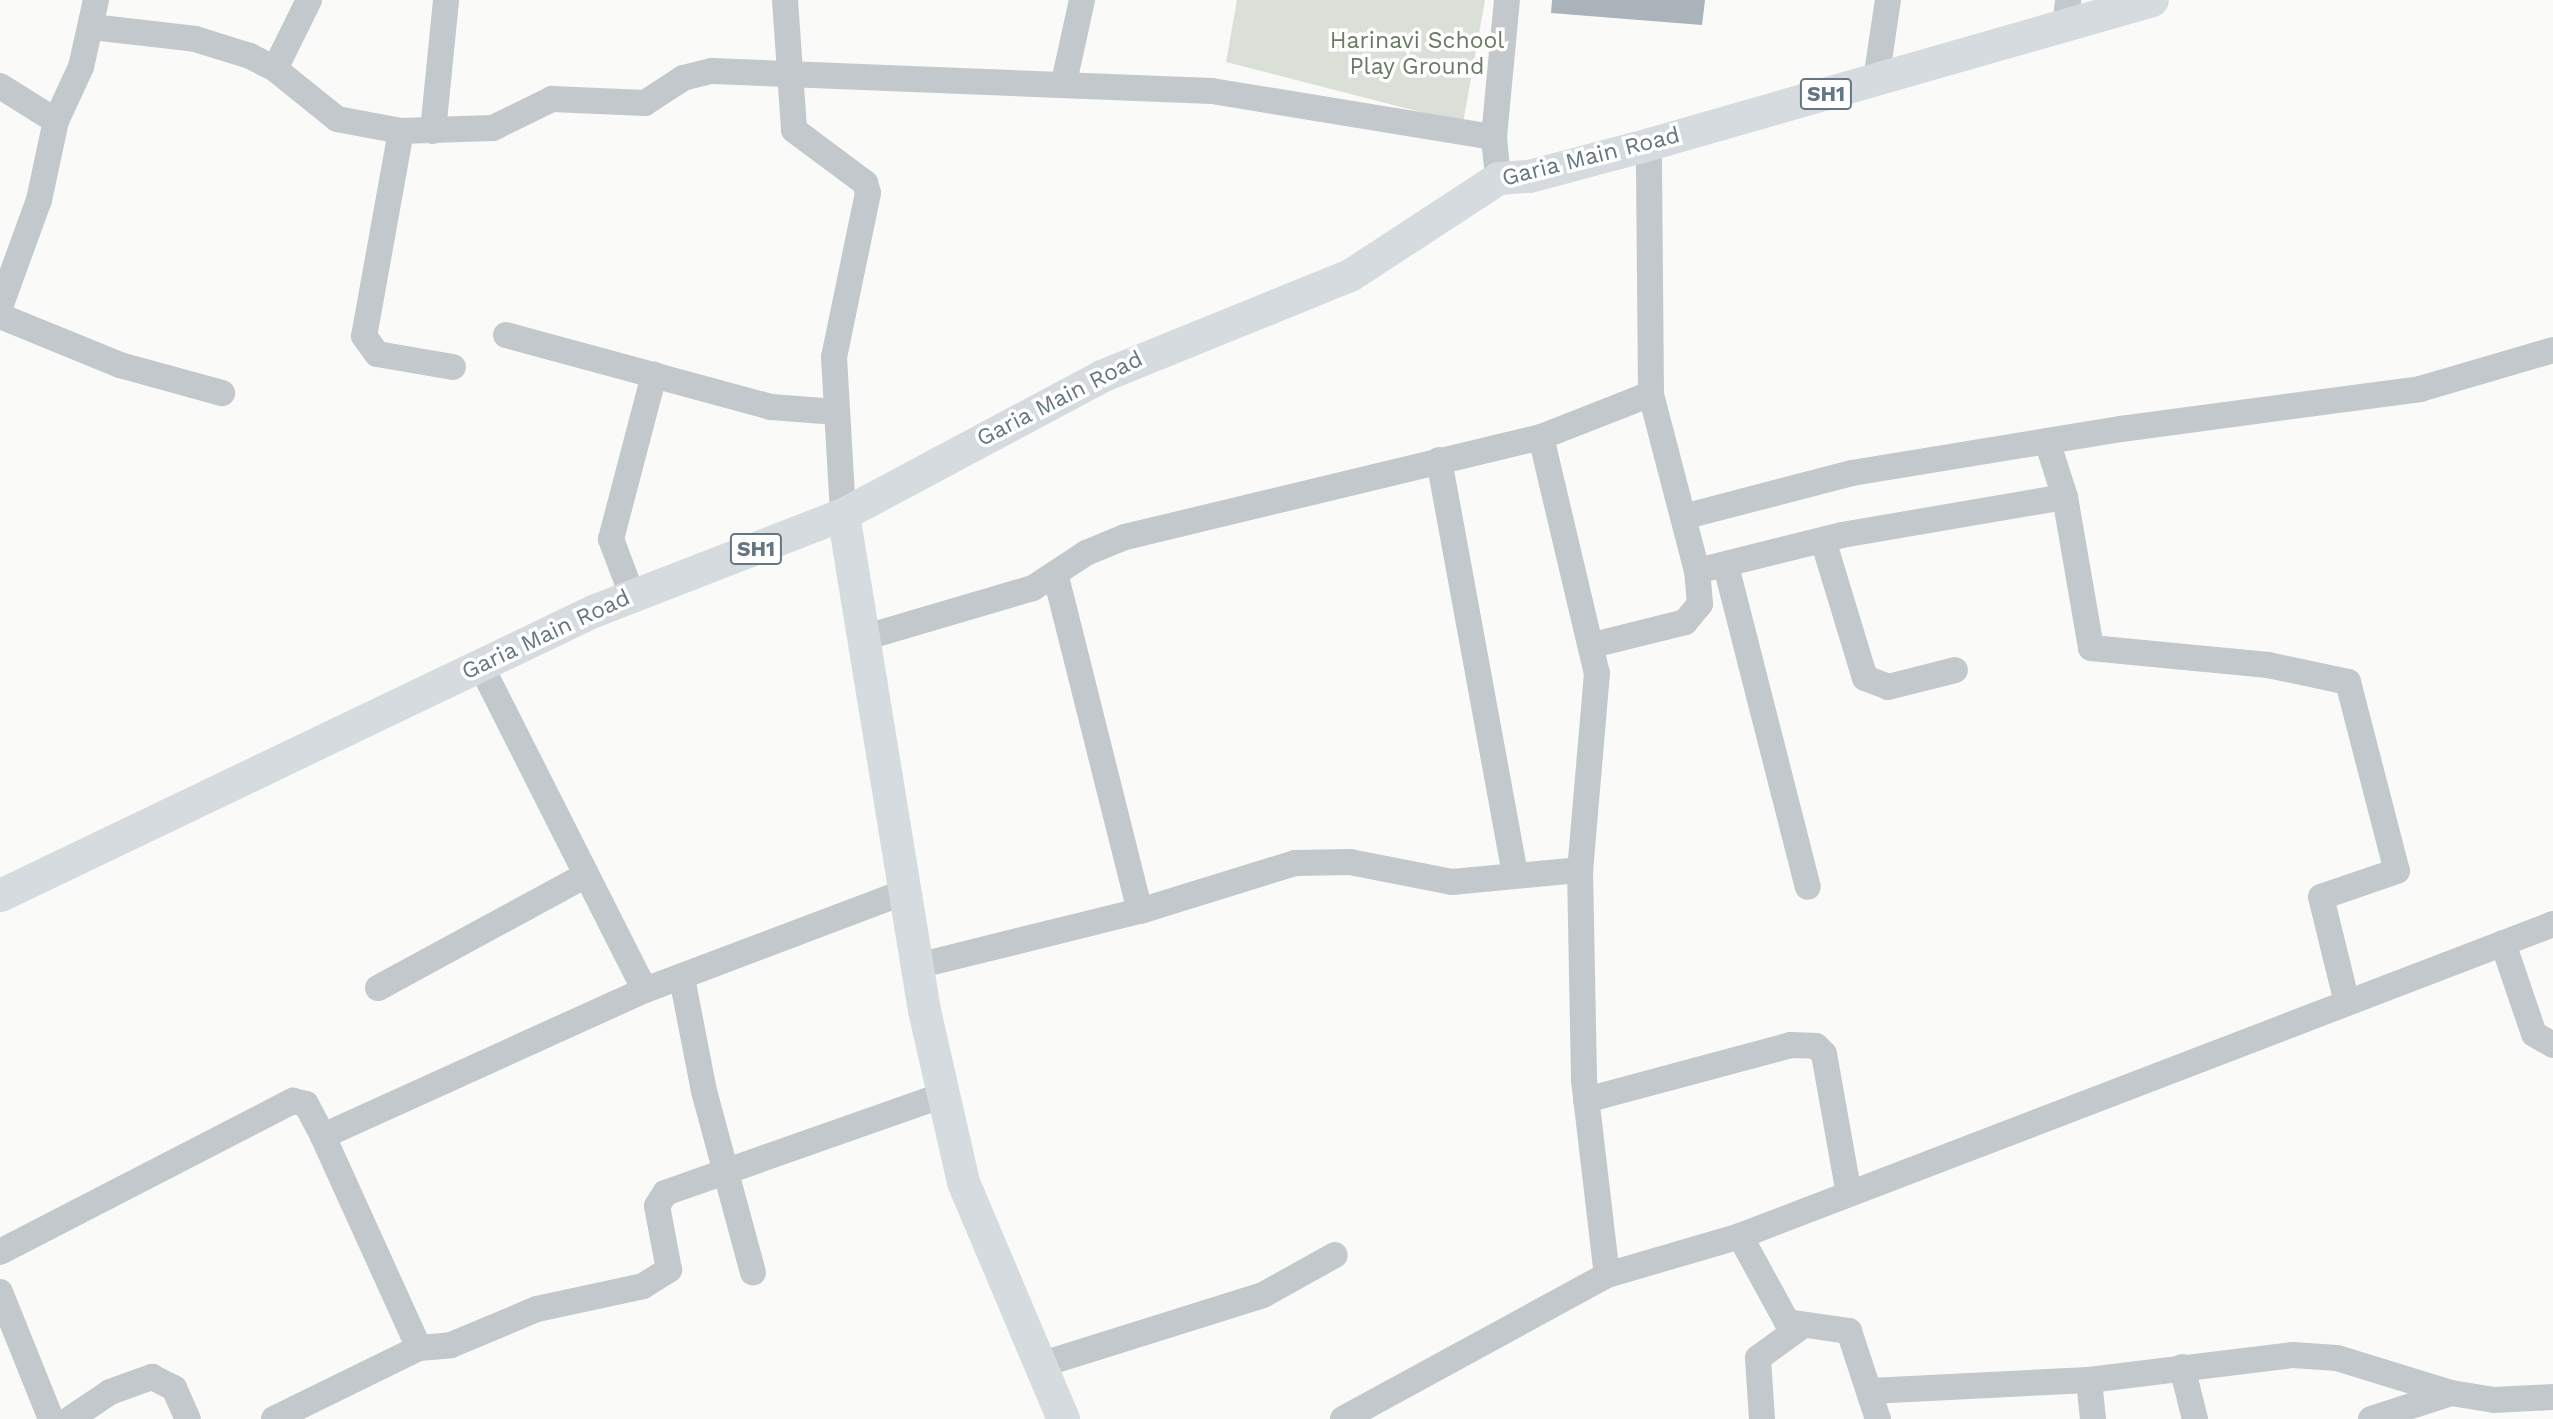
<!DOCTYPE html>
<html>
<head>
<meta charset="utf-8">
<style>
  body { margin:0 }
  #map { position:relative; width:2553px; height:1419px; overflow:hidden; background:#fafaf8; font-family:"Work Sans",sans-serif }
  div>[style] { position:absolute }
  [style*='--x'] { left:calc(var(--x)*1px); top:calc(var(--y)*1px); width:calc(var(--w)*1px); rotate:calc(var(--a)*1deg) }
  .green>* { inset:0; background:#dadfd7 }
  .building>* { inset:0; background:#aab3b9 }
  .minor>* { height:26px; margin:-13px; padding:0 13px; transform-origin:13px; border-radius:13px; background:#c3c8cc }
  .major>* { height:33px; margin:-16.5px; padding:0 16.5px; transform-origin:16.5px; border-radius:16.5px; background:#d6dbdf }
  span { translate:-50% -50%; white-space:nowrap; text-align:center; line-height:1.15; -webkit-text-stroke:7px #fff; paint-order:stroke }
  .shield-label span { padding:2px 5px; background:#fff; border:2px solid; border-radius:5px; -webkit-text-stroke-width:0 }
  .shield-label { font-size:21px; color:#657683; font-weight:700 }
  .park-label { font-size:23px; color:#687a64 }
  .street-label { font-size:23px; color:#657683 }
</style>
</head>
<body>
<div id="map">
  <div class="green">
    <div style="clip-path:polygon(1237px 0,1485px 0,1463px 123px,1226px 62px)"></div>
  </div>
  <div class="building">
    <div style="clip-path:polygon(1552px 0,1705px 0,1702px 25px,1551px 13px)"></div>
  </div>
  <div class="minor">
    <div style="--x:785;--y:0;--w:130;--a:86"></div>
    <div style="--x:794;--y:130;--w:89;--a:36.7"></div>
    <div style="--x:865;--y:183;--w:10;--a:73"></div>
    <div style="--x:868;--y:193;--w:167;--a:101.7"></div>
    <div style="--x:834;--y:357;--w:157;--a:86.7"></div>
    <div style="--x:2065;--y:26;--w:26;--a:-83"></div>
    <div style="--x:92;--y:27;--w:104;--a:6.6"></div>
    <div style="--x:195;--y:39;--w:58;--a:17.2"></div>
    <div style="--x:250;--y:56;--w:28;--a:27"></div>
    <div style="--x:275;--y:69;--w:80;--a:38.9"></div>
    <div style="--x:337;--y:119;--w:65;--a:10.6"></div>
    <div style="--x:401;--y:131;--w:92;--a:-1.9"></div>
    <div style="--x:493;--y:128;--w:66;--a:-26.2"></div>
    <div style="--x:552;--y:99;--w:93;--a:2.5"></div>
    <div style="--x:645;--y:103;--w:45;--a:-33.3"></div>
    <div style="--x:683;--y:78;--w:30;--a:-14"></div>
    <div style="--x:712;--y:71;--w:500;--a:2.29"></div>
    <div style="--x:1212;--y:91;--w:286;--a:9.3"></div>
    <div style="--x:275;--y:69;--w:77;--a:-63.8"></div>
    <div style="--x:1876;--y:80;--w:81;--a:-81.5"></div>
    <div style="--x:1064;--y:82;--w:84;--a:-77.6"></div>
    <div style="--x:0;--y:86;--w:66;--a:32"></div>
    <div style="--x:401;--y:131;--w:208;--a:100.2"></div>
    <div style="--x:364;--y:336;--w:22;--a:54"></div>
    <div style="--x:377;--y:354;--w:77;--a:9.7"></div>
    <div style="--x:433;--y:131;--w:132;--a:-84.3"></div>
    <div style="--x:1498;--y:178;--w:41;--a:-95.6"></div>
    <div style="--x:1494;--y:137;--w:138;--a:-84.6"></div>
    <div style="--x:0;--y:307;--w:114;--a:-70"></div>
    <div style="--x:39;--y:200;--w:81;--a:-77.9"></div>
    <div style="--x:56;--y:121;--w:60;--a:-65.2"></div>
    <div style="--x:81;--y:67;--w:69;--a:-77.4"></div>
    <div style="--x:0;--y:316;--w:130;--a:22.2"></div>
    <div style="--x:120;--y:365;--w:106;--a:15.4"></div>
    <div style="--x:506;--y:335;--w:275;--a:15.2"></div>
    <div style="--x:771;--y:407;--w:66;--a:4.3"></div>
    <div style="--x:1541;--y:437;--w:243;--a:76.7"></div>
    <div style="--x:1597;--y:673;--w:198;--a:94.9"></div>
    <div style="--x:1580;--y:870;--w:210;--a:88.9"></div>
    <div style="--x:1584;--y:1080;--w:196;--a:83.3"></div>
    <div style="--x:2047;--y:441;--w:59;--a:72.2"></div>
    <div style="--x:2065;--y:497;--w:153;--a:80.2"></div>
    <div style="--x:2091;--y:648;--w:178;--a:5.5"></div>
    <div style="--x:2268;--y:665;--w:82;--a:12"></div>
    <div style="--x:2348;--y:682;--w:195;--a:75.5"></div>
    <div style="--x:2397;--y:871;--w:80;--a:161.1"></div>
    <div style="--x:2321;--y:897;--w:109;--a:76.2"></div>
    <div style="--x:1439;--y:460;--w:422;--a:79.6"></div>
    <div style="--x:1683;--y:517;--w:175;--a:-14.6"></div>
    <div style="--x:1852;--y:473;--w:273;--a:-9.3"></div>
    <div style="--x:2121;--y:429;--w:302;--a:-7.6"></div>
    <div style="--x:2420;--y:389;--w:139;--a:-16.3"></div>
    <div style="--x:1823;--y:540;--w:144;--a:73.1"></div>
    <div style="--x:1865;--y:678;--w:25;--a:21"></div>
    <div style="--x:1888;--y:687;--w:69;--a:-14.2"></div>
    <div style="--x:1726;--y:566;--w:331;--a:75.7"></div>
    <div style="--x:1697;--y:571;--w:149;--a:-13.9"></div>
    <div style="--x:1842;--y:535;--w:226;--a:-9.7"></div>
    <div style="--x:1056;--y:577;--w:344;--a:75.9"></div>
    <div style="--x:632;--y:595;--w:60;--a:-110.6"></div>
    <div style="--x:611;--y:539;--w:170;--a:-75.3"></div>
    <div style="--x:863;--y:638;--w:177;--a:-16.4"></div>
    <div style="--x:1033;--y:588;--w:64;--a:-33.4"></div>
    <div style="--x:1086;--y:553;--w:42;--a:-22.3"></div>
    <div style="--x:1125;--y:537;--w:428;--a:-13.5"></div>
    <div style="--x:1541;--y:437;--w:118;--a:-21.4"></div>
    <div style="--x:1593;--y:645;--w:95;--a:-14"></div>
    <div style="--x:1685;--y:622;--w:23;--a:-50"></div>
    <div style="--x:1700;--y:604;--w:33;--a:-95"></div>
    <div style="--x:1697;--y:571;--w:183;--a:-104.6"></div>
    <div style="--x:1651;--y:394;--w:250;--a:-90.5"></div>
    <div style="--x:481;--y:666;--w:363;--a:63.2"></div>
    <div style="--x:2503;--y:943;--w:96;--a:71.2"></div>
    <div style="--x:2534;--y:1034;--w:22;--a:30"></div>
    <div style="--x:917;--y:966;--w:230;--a:-13.9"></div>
    <div style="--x:1140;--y:911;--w:162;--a:-17.2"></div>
    <div style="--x:1295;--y:863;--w:55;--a:-1"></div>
    <div style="--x:1350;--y:862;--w:104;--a:11.1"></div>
    <div style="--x:1452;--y:882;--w:129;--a:-5.4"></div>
    <div style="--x:682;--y:978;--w:115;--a:79"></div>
    <div style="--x:704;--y:1091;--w:188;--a:74.9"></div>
    <div style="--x:378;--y:988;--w:237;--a:-28.5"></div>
    <div style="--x:1586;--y:1100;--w:212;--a:-15"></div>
    <div style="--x:1791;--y:1045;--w:25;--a:2"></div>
    <div style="--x:1816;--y:1046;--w:11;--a:45"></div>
    <div style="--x:1824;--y:1054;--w:142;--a:79.9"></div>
    <div style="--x:1740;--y:1236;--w:98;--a:61.3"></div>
    <div style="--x:1787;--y:1322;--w:63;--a:8.3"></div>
    <div style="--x:1849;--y:1331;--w:93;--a:71.8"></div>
    <div style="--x:0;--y:1252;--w:330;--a:-27.3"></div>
    <div style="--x:293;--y:1101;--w:13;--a:13"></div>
    <div style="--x:306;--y:1104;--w:36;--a:62"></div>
    <div style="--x:0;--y:1292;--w:137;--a:68.1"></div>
    <div style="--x:419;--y:1348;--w:233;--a:-114.4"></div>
    <div style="--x:323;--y:1136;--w:354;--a:-24.4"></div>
    <div style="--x:645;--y:990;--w:277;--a:-20.7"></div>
    <div style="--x:1040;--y:1365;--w:234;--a:-17.4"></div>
    <div style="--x:1263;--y:1295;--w:82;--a:-29.1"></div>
    <div style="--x:2182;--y:1367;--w:54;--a:76"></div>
    <div style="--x:1870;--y:1391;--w:219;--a:-2.9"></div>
    <div style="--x:70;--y:1419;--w:48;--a:-34"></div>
    <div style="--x:110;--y:1392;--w:45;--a:-19.7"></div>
    <div style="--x:152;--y:1377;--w:25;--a:27"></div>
    <div style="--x:174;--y:1388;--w:34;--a:66"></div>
    <div style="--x:274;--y:1419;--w:161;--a:-26.1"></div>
    <div style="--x:419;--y:1348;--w:32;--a:-5"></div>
    <div style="--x:451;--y:1345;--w:93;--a:-22.7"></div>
    <div style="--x:537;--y:1309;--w:108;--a:-12.2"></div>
    <div style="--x:643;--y:1286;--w:31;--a:-32"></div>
    <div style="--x:669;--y:1270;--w:65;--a:-100.6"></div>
    <div style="--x:657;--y:1206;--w:15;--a:-58"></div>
    <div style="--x:665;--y:1193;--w:295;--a:-19.4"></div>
    <div style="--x:1343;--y:1419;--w:301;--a:-28.6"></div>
    <div style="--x:1607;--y:1275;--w:139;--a:-16.3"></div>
    <div style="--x:1740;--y:1236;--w:871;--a:-20.99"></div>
    <div style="--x:1762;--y:1419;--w:61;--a:-93.8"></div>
    <div style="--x:1758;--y:1358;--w:54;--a:-36"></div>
    <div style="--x:2093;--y:1419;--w:39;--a:-96"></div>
    <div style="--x:2089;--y:1380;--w:206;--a:-7"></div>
    <div style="--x:2293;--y:1355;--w:44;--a:3.9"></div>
    <div style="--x:2337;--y:1358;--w:119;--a:17.1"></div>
    <div style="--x:2451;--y:1393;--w:44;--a:9.2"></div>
    <div style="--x:2494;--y:1400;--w:59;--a:-2.9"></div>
    <div style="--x:2371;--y:1419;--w:84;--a:-18"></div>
  </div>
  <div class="major">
    <div style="--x:843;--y:514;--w:503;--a:80.73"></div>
    <div style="--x:924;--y:1010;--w:176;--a:77.2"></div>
    <div style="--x:963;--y:1182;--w:257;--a:67.1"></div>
    <div style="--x:0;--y:895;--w:657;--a:-25.59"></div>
    <div style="--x:593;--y:611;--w:268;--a:-21.2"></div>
    <div style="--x:843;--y:514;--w:293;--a:-28.1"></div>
    <div style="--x:1101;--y:376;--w:269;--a:-22.1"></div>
    <div style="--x:1350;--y:275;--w:177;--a:-33.2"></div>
    <div style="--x:1498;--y:178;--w:31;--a:-4"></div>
    <div style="--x:1529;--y:176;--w:124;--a:-14.9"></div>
    <div style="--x:1649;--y:144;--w:523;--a:-15.98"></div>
  </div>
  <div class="shield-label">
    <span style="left:1826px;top:94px">SH1</span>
    <span style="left:756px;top:549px">SH1</span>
  </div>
  <div class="park-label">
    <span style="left:1417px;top:54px">Harinavi School<br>Play Ground</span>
  </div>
  <div class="street-label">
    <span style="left:1591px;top:157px;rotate:-14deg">Garia Main Road</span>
    <span style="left:1060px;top:399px;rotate:-27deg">Garia Main Road</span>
    <span style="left:546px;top:635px;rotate:-25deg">Garia Main Road</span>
  </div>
</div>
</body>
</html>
